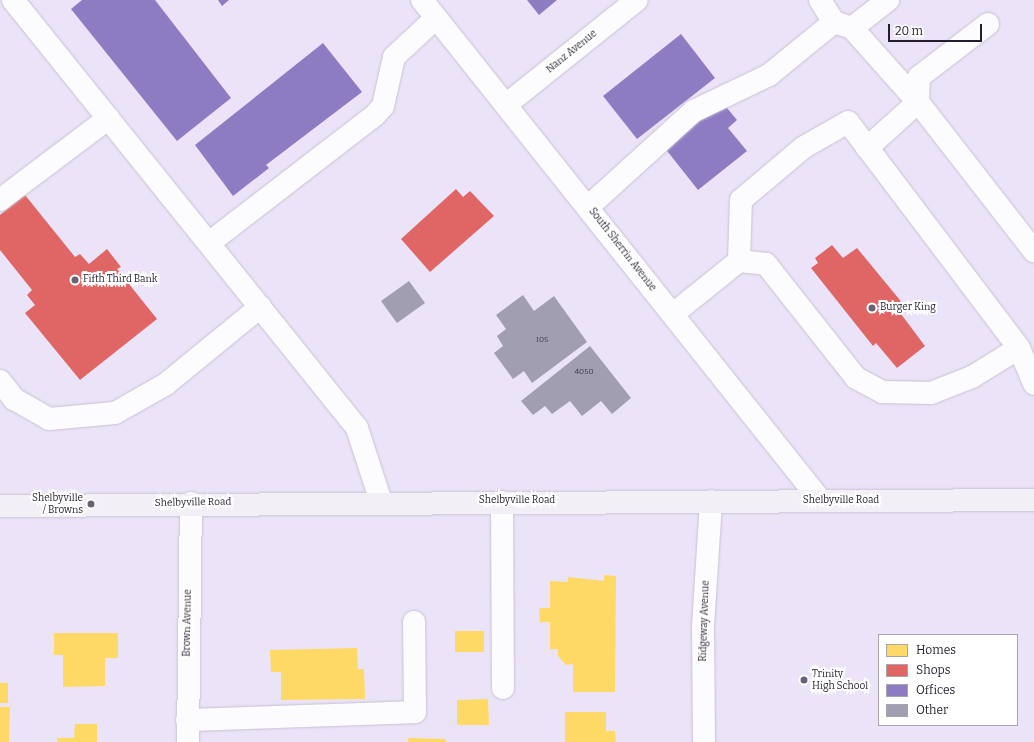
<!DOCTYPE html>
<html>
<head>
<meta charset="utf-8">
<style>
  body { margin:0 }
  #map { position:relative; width:1034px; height:742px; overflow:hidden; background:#ebe3f7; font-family:Bitter,serif }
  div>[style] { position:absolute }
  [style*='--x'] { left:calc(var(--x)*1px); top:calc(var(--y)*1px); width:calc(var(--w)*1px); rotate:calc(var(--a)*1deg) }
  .homes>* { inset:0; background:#ffd966 }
  .shops>* { inset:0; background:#e06666 }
  .offices>* { inset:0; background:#8e7cc3 }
  .building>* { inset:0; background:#a29eb1 }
  .roads { filter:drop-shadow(0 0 1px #c9c2d3) drop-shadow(0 0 1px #c9c2d3) }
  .minor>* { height:22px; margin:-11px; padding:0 11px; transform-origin:11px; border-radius:11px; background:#fcfbfe }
  .major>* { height:22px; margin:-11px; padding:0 11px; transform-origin:11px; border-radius:11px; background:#f2eff6 }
  .dots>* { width:11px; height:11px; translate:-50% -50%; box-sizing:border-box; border:2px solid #fff; border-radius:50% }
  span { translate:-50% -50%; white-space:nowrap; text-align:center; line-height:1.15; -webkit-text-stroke:4px #fff; paint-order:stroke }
  .number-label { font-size:8px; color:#443d4e }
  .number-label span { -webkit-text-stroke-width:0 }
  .street-label { font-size:10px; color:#241d2d }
  .poi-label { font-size:10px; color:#241d2d }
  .left { translate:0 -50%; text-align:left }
  .right { translate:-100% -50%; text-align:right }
  .legend { position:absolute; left:878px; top:634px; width:140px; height:92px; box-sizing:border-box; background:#fff; border:1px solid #a7a5ab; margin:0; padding:5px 7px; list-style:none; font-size:12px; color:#241d2d }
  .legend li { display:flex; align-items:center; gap:8px; height:20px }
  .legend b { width:20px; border:1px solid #a7a5ab }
  .scale { position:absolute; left:888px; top:24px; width:94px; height:18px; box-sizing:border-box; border:2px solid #241d2d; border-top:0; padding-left:5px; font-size:12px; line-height:14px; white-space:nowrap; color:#241d2d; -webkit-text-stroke:3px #fff; paint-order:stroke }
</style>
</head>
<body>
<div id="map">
  <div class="homes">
    <div style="clip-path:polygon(604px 575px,616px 576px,615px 692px,573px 692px,573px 664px,566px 665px,558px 656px,558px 649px,550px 649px,550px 622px,540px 622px,539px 608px,550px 608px,550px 581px,568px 582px,568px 577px,604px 581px)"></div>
    <div style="clip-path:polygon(455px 631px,484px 631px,484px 652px,455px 652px)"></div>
    <div style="clip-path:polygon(54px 633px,118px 633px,118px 658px,105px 658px,105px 686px,63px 687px,63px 655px,54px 655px)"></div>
    <div style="clip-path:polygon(357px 648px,358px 669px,364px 669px,365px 699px,281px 700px,281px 672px,271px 672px,270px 650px)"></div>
    <div style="clip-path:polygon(0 683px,8px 683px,8px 703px,0 703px)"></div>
    <div style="clip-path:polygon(488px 699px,489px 725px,457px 725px,457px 700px)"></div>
    <div style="clip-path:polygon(0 707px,10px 707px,9px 742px,0 742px)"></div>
    <div style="clip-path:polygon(565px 712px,606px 712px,606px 731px,615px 731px,616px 742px,565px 742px)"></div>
    <div style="clip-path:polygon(75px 724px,97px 724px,97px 742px,57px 742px,57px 738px,74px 738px)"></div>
    <div style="clip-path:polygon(408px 738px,446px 739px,446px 742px,408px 742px)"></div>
  </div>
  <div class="shops">
    <div style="clip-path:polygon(456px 189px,463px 197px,470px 191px,494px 216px,430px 272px,401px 239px)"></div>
    <div style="clip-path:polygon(25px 195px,75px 257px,80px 254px,89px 264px,107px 249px,121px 267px,117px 269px,157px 319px,80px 380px,25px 313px,35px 305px,27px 295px,32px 290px,0 250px,0 215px)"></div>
    <div style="clip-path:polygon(832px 245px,843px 258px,857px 248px,904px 305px,898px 310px,925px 346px,897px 368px,876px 343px,873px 346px,811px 268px,818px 263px,815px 258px)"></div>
  </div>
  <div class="offices">
    <div style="clip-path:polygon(82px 0,155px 0,231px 98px,177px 141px,71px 9px)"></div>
    <div style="clip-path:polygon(218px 0,229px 0,222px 6px)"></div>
    <div style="clip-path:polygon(527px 0,557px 0,539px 15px)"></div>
    <div style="clip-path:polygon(681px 34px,715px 78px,637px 139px,603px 96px)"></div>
    <div style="clip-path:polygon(323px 43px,362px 92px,266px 165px,269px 168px,233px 196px,195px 145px)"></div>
    <div style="clip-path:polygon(722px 102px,737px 120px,728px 128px,747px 151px,698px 190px,664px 147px)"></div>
  </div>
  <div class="building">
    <div style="clip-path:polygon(409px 281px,425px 303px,397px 323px,381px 301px)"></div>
    <div style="clip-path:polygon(523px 295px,534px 311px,554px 296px,587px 342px,532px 383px,524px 371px,513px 379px,494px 353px,503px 346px,497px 336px,506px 329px,496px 315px)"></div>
    <div style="clip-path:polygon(590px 346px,631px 398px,612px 414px,601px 401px,582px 416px,570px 401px,552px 414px,545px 406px,533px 415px,521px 401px)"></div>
  </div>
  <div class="roads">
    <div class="minor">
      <div style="--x:13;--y:0;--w:549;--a:51.21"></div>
      <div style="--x:357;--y:428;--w:78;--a:72"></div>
      <div style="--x:422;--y:0;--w:640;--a:51.47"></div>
      <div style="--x:820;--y:0;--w:26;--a:58"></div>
      <div style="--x:834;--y:22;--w:19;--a:18"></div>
      <div style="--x:852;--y:28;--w:99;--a:48.3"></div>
      <div style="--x:852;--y:28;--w:46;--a:-37.9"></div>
      <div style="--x:918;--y:102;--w:25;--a:-88"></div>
      <div style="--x:919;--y:77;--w:87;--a:-37.5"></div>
      <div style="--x:507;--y:104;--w:166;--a:-38.7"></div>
      <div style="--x:867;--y:148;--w:69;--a:-42"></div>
      <div style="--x:918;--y:102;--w:189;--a:52.1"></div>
      <div style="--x:0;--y:200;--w:136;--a:-37"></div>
      <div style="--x:588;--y:207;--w:143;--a:-42.2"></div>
      <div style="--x:694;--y:111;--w:83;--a:-25.6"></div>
      <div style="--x:769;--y:75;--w:84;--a:-39.2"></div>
      <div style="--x:209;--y:243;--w:210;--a:-37.6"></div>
      <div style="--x:375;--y:115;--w:12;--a:-48"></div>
      <div style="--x:383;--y:106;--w:50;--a:-77.3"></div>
      <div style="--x:394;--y:57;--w:57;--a:-42.9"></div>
      <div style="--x:673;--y:314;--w:85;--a:-38.8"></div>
      <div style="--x:739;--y:261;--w:27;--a:6"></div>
      <div style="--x:766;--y:264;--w:145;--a:51.7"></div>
      <div style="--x:856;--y:378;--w:30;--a:28"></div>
      <div style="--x:882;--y:392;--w:49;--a:1.2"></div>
      <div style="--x:931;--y:393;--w:44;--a:-21.3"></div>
      <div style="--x:972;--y:377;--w:55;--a:-31.7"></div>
      <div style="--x:1019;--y:348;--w:283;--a:-127.1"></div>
      <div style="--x:848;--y:122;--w:51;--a:150.4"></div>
      <div style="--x:804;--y:147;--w:82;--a:139.9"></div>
      <div style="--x:741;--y:200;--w:61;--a:91.9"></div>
      <div style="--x:1019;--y:348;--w:39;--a:67"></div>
      <div style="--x:0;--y:381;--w:23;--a:52"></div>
      <div style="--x:14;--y:399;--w:40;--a:29.7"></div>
      <div style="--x:49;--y:419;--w:66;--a:-5.2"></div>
      <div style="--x:115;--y:413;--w:59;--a:-29.6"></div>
      <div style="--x:166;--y:384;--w:122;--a:-39.3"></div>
      <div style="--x:502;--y:502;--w:186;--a:89.7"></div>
      <div style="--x:187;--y:720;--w:228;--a:-2"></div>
      <div style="--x:415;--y:712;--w:90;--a:-90.6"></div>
      <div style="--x:188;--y:742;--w:239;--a:-89.3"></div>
      <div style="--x:704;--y:742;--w:116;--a:-90.5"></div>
      <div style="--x:703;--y:626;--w:125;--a:-86.3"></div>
    </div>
    <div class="major">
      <div style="--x:0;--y:506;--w:1034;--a:-0.33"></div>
    </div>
  </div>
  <div class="dots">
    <div style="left:75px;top:280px;background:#6a6274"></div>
    <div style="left:872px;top:308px;background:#6a6274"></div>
    <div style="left:91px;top:504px;background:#6a6274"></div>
    <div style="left:804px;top:680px;background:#6a6274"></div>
  </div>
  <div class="number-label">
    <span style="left:542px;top:340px">105</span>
    <span style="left:584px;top:372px">4050</span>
  </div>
  <div class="street-label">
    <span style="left:572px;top:52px;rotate:-39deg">Nanz Avenue</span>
    <span style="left:622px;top:250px;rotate:52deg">South Sherrin Avenue</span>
    <span style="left:517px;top:501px">Shelbyville Road</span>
    <span style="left:841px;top:501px">Shelbyville Road</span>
    <span style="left:193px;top:503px;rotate:-1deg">Shelbyville Road</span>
    <span style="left:705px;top:621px;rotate:-88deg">Ridgeway Avenue</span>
    <span style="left:188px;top:623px;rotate:-89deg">Brown Avenue</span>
  </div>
  <div class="poi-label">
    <span class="left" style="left:83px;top:280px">Fifth Third Bank</span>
    <span class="left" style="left:880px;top:308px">Burger King</span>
    <span class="right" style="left:83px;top:504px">Shelbyville<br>/ Browns</span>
    <span class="left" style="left:812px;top:680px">Trinity<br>High School</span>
  </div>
  <ul class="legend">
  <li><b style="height:11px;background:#ffd966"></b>Homes</li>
  <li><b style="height:11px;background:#e06666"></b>Shops</li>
  <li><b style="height:11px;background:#8e7cc3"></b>Offices</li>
  <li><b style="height:11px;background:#a29eb1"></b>Other</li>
  </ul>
  <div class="scale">20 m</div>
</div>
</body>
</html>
